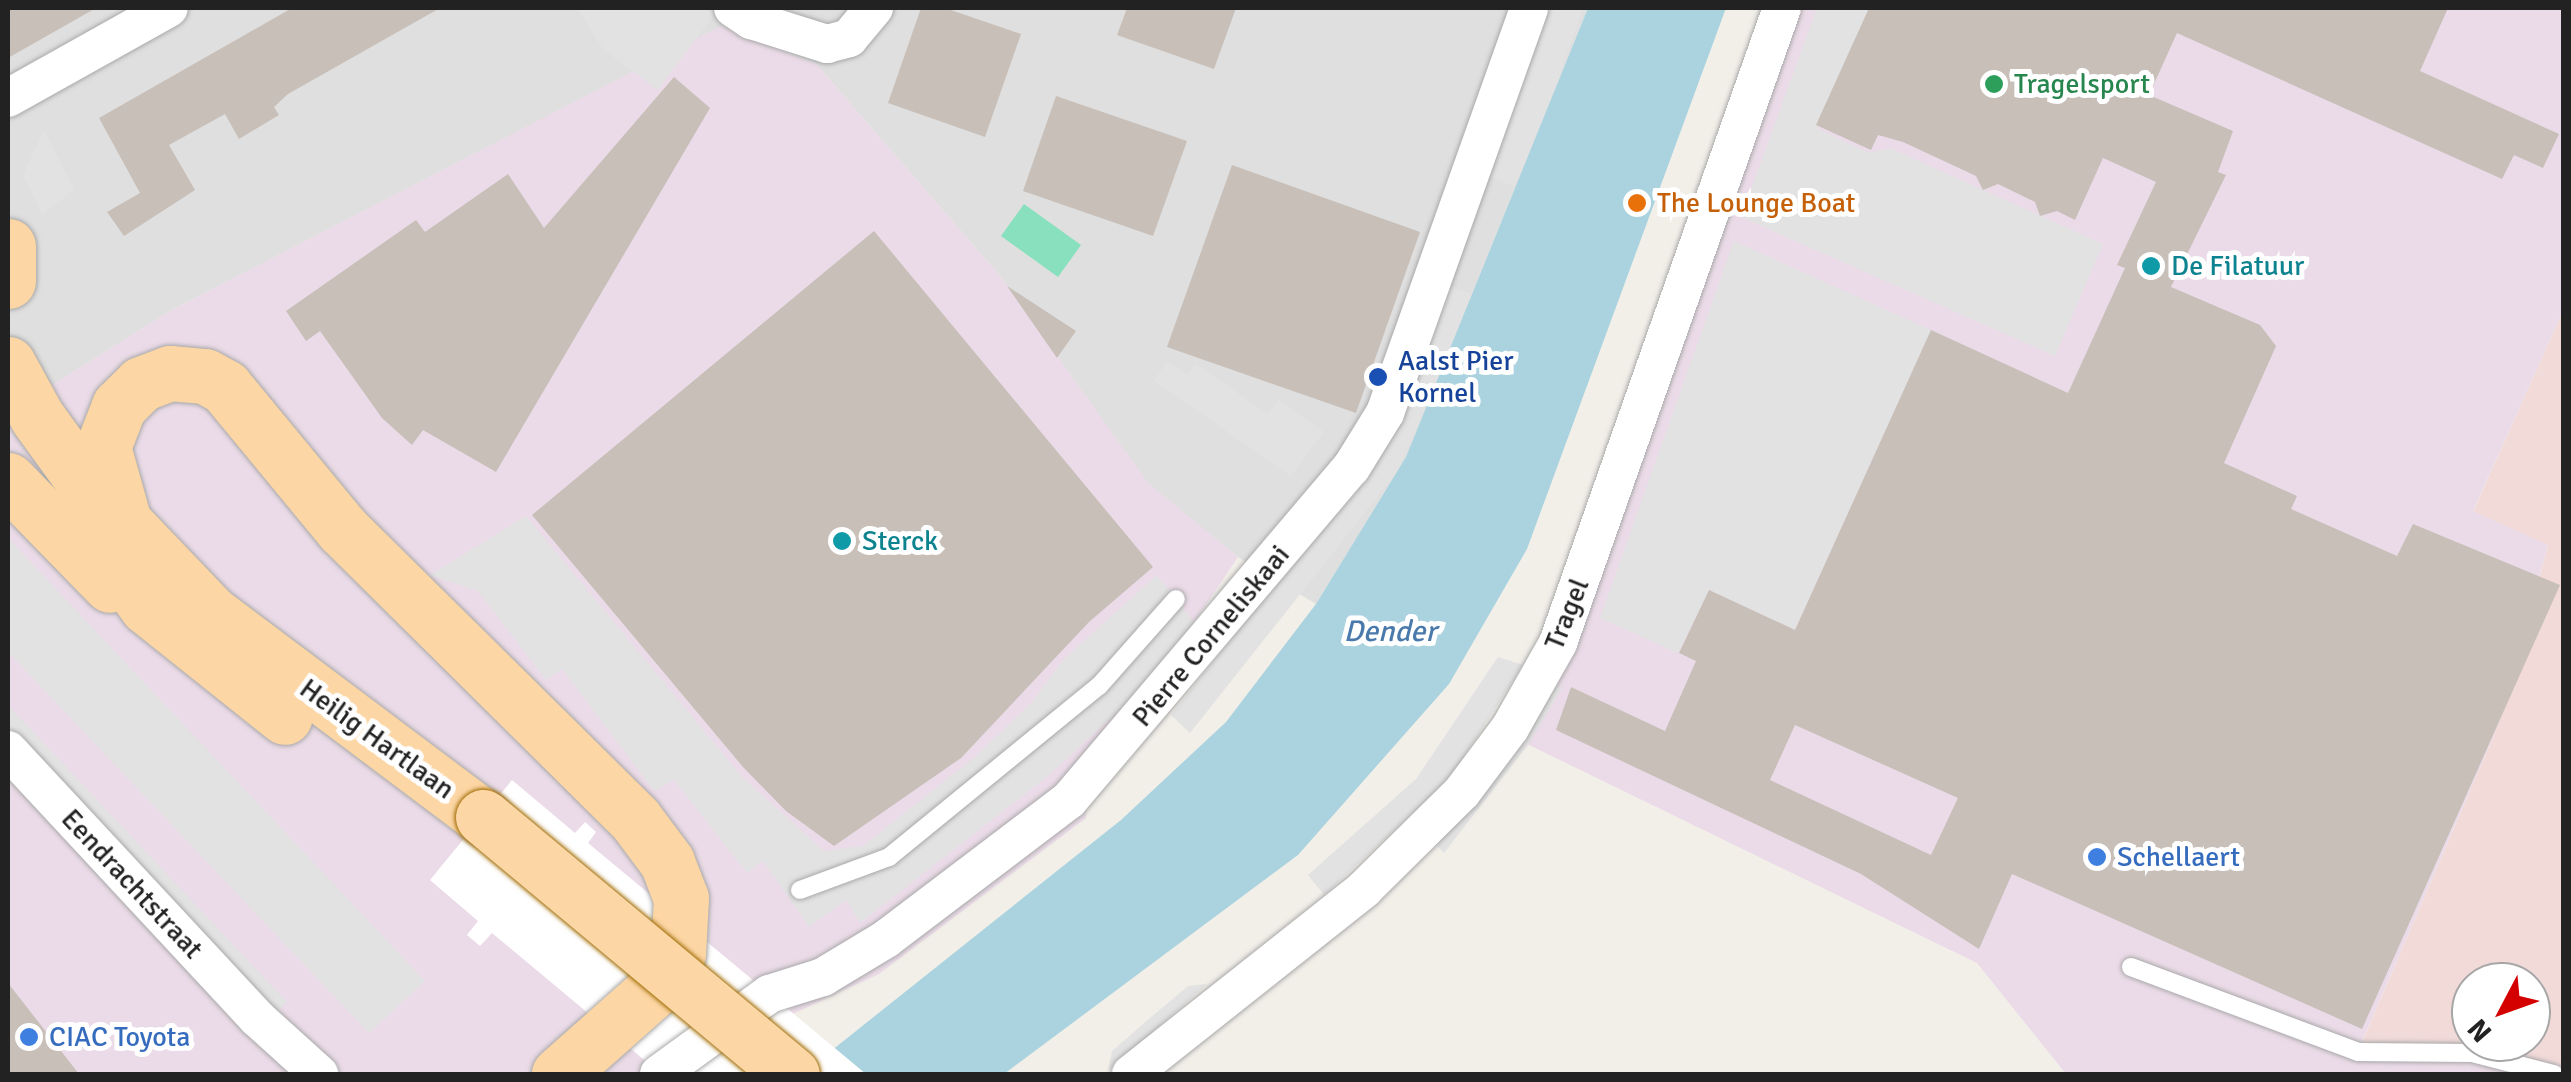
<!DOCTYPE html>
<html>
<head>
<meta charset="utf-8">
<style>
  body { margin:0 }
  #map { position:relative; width:2571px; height:1082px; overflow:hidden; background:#f2efe9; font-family:Signika,sans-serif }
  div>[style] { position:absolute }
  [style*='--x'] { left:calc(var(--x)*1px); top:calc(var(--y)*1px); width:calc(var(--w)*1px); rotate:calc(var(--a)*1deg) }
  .residential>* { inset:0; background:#e0dfdf }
  .commercial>* { inset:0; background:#f2dad9 }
  .industrial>* { inset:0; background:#ebdbe8 }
  .pitch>* { inset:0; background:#88e0be }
  .parking>* { inset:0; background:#e2e2e2 }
  .water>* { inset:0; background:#aad3df }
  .pier>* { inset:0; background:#fff }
  .building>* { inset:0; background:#c7bfb8 }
  .roads { filter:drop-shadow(0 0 2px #a9a9a9) drop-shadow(0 0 2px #a9a9a9) }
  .lane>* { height:18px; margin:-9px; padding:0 9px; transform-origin:9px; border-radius:9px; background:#fff }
  .street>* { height:38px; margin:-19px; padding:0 19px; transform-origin:19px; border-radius:19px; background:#fff }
  .primary>* { height:55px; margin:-27.5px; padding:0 27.5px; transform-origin:27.5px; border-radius:27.5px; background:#fcd6a4 }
  .bridges { filter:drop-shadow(0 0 2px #a06b00) drop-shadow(0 0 2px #a06b00) }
  .primary-bridge>* { height:55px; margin:-27.5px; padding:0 27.5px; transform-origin:27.5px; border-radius:27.5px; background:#fcd6a4 }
  .dots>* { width:28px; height:28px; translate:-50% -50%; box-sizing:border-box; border:5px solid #fff; border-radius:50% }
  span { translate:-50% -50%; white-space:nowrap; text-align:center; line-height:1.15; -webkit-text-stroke:10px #fff; paint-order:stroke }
  .leisure-label { font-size:28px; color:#27864d }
  .left { translate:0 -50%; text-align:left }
  .food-label { font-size:28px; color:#c56008 }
  .culture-label { font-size:28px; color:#0d838f }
  .transit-label { font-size:28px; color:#164399 }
  .street-label { font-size:28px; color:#222 }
  .shop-label { font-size:28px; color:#366cbe }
  .water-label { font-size:30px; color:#4a7aab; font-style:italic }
  .frame { position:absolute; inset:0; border:10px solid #222; pointer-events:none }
  .north { position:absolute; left:2451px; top:962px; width:100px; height:100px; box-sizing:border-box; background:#fff; border:2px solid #a7a7a7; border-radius:50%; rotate:229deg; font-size:28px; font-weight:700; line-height:40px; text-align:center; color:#222 }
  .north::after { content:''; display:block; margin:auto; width:35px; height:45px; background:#d40000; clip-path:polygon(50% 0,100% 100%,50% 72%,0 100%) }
</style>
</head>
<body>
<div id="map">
  <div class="residential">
    <div style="clip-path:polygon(8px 8px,1588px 8px,1406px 457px,1316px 604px,1238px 557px,1148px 484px,1000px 276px,816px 64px,722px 26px,170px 311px,8px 413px)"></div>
  </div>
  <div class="commercial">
    <div style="clip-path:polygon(evenodd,2563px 311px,2563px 1074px,2358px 1052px,2497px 728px,2548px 546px,2473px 512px,2563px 311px,2471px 982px,2531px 982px,2531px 1042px,2471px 1042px,2471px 982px)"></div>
  </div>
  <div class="industrial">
    <div style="clip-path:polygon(1766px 8px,2563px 8px,2563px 311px,2473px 511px,2548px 545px,2497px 728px,2358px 1051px,2472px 1053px,2554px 1074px,2066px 1074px,1977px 963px,1527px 744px)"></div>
    <div style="clip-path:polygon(721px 26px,816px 64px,1000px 276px,1148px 483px,1238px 557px,1088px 781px,1086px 818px,879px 974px,784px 1018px,703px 1074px,8px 1074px,8px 413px,170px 311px)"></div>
  </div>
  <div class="pitch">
    <div style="clip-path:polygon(1024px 204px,1081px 245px,1058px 277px,1001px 236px)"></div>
  </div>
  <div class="parking">
    <div style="clip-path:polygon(577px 8px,713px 8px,717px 11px,658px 90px,603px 49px)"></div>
    <div style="clip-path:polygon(1549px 8px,1583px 8px,1520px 188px,1489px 177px)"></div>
    <div style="clip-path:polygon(1817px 8px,1870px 8px,1817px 129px,1870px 153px,1890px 148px,2103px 244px,2055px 356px,1741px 217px)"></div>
    <div style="clip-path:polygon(44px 130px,74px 190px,42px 214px,23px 175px)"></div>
    <div style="clip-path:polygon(1734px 241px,1931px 330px,1795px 630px,1709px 590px,1678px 653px,1600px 618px)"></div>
    <div style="clip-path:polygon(1449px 286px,1475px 295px,1397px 472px,1190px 733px,1171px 715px,1395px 433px)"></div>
    <div style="clip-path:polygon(1167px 361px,1187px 375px,1196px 364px,1268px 414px,1278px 400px,1324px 432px,1291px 476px,1154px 381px)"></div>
    <div style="clip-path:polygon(526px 516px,743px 778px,824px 851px,863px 846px,976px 756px,1032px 702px,1063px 660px,1157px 575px,1194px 622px,1143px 688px,1048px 776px,860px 923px,846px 900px,809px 927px,763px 861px,747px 873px,674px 780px,654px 791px,562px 669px,546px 680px,478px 591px,430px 575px)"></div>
    <div style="clip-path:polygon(8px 538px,425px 981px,369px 1033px,8px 652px)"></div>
    <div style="clip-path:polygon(1498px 657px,1523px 665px,1450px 778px,1324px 895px,1308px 875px,1416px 779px)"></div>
    <div style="clip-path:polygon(1553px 683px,1562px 688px,1528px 745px,1444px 853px,1437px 846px)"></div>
    <div style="clip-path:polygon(8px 705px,287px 1002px,278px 1011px,8px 727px)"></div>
    <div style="clip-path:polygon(1207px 984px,1108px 1071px,1112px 1051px,1150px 1018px,1188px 986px)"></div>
  </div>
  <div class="water">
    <div style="clip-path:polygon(1588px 8px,1726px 8px,1527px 549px,1449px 684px,1298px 855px,1004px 1074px,802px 1074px,1121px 820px,1226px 722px,1316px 604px,1406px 457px)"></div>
  </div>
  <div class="pier">
    <div style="clip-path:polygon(512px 780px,575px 833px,585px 822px,596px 832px,588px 843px,866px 1074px,661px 1074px,492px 933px,480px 946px,467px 935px,478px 921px,430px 880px)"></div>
  </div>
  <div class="building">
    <div style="clip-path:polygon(8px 8px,96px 8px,8px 58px)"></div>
    <div style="clip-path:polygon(292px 8px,440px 8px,288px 94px,274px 107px,279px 115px,239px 139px,225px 114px,169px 145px,195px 190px,124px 236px,107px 212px,140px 193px,99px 118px)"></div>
    <div style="clip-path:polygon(921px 8px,945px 8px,1021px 34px,985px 137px,888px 103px)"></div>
    <div style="clip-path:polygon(1127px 8px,1236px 8px,1214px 69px,1117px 35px)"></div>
    <div style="clip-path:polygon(evenodd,1869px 8px,2448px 8px,2420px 71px,2559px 134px,2543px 168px,2514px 155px,2502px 179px,2177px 33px,2149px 95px,2233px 131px,2218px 172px,2226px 175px,2171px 287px,2260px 325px,2276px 346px,2224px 463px,2297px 496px,2291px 509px,2397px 556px,2413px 524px,2560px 585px,2362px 1029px,2012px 874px,1979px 949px,1861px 874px,1556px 730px,1571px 687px,1665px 731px,1696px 661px,1679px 653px,1709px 590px,1795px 630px,1931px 330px,2068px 393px,2125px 268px,2117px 265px,2156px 182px,2103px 158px,2075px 220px,2057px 211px,2040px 216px,2035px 202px,1998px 184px,1983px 190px,1976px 176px,1903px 142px,1878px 135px,1871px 150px,1816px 125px,1869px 8px,1795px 725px,1958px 798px,1931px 855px,1770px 780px,1795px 725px)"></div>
    <div style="clip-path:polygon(674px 77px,710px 108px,496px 472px,423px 430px,412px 445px,382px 418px,320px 331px,306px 341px,286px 311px,416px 220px,425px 232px,508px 174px,544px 228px)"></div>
    <div style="clip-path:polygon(1056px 96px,1187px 141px,1153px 236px,1023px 191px)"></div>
    <div style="clip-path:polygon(1232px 165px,1420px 232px,1356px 413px,1167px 347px)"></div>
    <div style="clip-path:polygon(874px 231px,1153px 567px,1089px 622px,961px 758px,834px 846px,786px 811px,743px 767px,532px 515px)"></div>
    <div style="clip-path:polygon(1007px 286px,1076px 331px,1057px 358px)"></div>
    <div style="clip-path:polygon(8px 983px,79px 1074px,8px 1074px)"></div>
  </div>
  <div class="roads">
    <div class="lane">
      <div style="--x:800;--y:890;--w:95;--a:-20.3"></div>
      <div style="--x:889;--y:857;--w:271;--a:-39.2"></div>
      <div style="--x:1099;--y:686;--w:116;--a:-48.5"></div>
      <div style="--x:2131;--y:967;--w:242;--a:20.5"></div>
      <div style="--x:2358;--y:1052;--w:114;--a:0.5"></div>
      <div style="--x:2472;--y:1053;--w:85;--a:14.4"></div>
    </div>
    <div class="street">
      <div style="--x:733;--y:8;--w:22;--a:34"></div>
      <div style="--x:751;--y:20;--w:80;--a:17.5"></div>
      <div style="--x:827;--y:44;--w:23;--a:-15"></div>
      <div style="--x:849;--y:38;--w:39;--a:-50"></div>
      <div style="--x:8;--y:98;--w:184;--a:-29.2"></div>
      <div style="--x:8;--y:750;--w:366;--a:47.1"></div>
      <div style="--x:257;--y:1018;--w:84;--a:42.1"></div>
      <div style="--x:659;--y:1074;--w:136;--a:-36"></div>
      <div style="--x:769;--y:994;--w:57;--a:-17.5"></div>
      <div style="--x:823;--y:977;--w:74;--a:-31.1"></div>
      <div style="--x:886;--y:939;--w:230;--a:-37.2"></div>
      <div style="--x:1069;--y:800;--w:436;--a:-49.7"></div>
      <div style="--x:1351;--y:468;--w:65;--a:-58.3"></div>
      <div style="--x:1385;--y:413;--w:430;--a:-70.4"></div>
      <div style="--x:1131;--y:1074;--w:298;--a:-38.4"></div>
      <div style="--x:1364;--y:889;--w:138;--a:-44.7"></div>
      <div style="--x:1462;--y:792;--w:80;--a:-53.1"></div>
      <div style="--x:1510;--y:728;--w:98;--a:-60.5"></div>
      <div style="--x:1558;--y:643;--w:673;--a:-70.57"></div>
    </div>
    <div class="primary">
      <div style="--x:8;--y:246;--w:35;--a:90"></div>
      <div style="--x:8;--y:364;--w:60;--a:61.3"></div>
      <div style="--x:37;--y:417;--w:125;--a:54.1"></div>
      <div style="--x:110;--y:518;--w:15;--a:16"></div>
      <div style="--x:124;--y:522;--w:126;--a:46.3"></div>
      <div style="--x:211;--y:613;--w:340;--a:36.9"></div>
      <div style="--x:8;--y:480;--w:146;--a:45.8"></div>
      <div style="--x:124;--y:522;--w:78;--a:-105.6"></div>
      <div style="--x:103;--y:447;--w:44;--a:-68.7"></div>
      <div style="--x:119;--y:406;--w:31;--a:-45"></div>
      <div style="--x:141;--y:384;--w:31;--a:-21"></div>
      <div style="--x:170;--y:373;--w:35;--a:5"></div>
      <div style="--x:205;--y:376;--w:23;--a:29"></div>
      <div style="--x:225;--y:387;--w:185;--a:50.5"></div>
      <div style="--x:343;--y:530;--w:411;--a:44.7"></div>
      <div style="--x:635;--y:819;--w:54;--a:53.3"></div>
      <div style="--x:667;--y:862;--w:39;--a:69"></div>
      <div style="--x:681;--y:898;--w:55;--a:93.1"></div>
      <div style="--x:678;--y:953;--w:41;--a:122.2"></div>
      <div style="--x:656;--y:988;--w:130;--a:138.4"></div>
      <div style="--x:95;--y:536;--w:88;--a:53.8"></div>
      <div style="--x:147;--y:607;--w:176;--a:38.6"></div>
    </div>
  </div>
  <div class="bridges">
    <div class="primary-bridge">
      <div style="--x:483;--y:817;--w:402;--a:39.8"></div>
    </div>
  </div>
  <div class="dots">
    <div style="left:1994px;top:84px;background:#2e9e5b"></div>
    <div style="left:1637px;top:203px;background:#e8710a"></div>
    <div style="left:2151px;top:266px;background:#0f9aa8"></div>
    <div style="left:1378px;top:377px;background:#1a4fb4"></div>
    <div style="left:842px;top:541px;background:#0f9aa8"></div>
    <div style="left:2097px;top:857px;background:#3f7fe0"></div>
    <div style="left:29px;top:1037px;background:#3f7fe0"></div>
  </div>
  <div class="leisure-label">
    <span class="left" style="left:2014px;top:84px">Tragelsport</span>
  </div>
  <div class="food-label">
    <span class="left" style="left:1657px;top:203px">The Lounge Boat</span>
  </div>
  <div class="culture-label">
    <span class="left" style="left:2171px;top:266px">De Filatuur</span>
    <span class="left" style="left:862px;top:541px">Sterck</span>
  </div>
  <div class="transit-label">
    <span class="left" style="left:1398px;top:377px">Aalst Pier<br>Kornel</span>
  </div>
  <div class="street-label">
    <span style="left:1567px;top:614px;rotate:-68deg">Tragel</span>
    <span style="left:1211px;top:636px;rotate:-50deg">Pierre Corneliskaai</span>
    <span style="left:377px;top:739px;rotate:36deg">Heilig Hartlaan</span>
    <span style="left:132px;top:884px;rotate:47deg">Eendrachtstraat</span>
  </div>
  <div class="shop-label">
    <span class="left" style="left:2117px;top:857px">Schellaert</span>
    <span class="left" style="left:49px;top:1037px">CIAC Toyota</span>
  </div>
  <div class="water-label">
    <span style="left:1390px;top:632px">Dender</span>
  </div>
  <div class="frame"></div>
  <div class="north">N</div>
</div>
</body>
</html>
